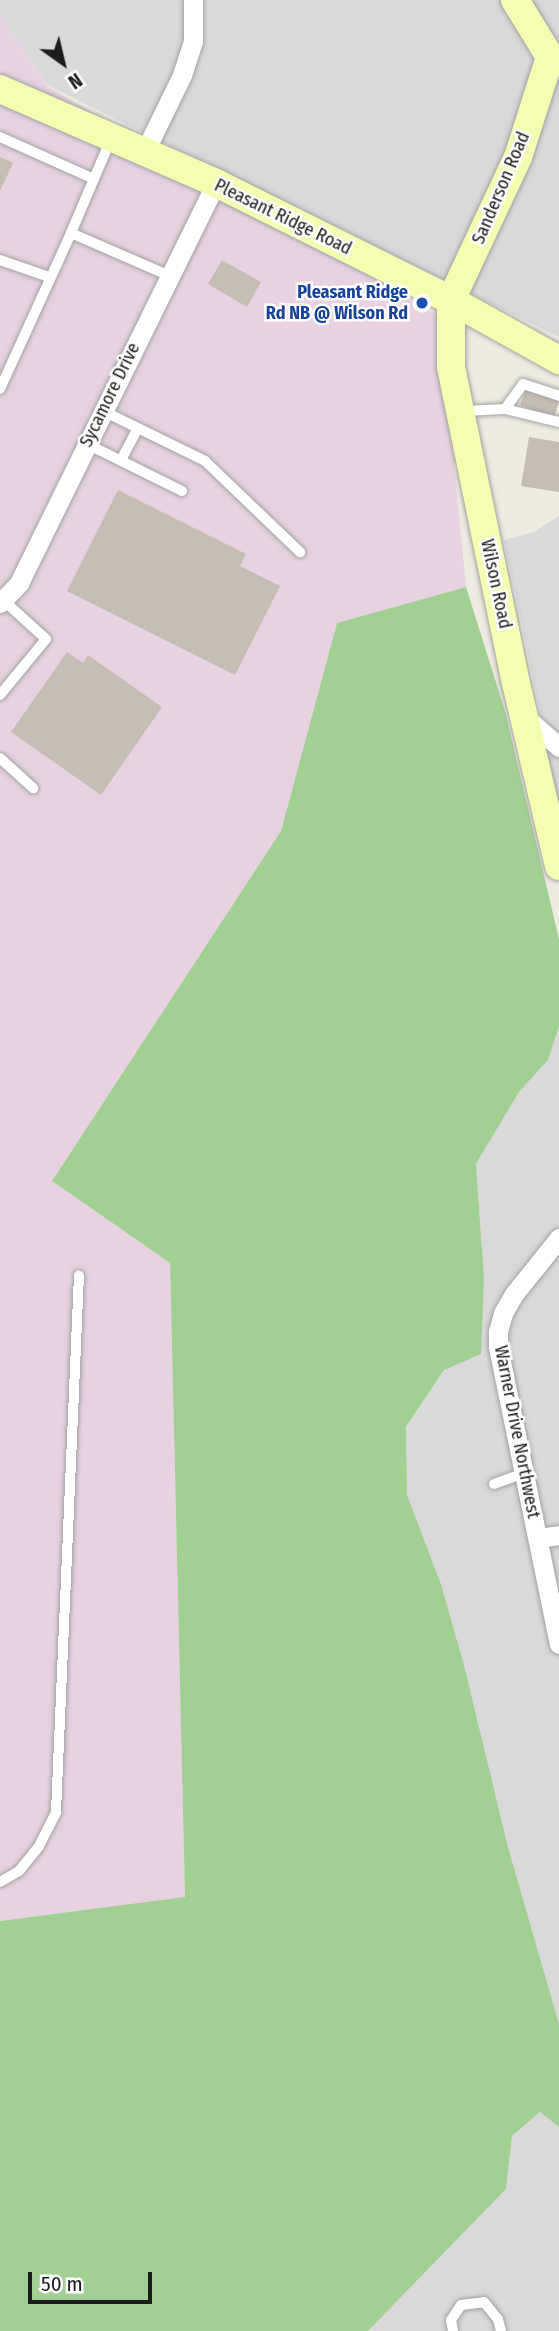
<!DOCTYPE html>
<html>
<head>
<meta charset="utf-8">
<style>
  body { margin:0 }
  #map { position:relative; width:559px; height:2331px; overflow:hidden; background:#eeebe1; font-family:"Fira Sans Condensed",sans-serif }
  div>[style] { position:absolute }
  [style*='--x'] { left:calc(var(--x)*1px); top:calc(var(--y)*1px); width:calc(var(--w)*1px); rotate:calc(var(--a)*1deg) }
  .residential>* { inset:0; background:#dad9d9 }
  .industrial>* { inset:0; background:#e8d2e2 }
  .forest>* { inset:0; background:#a1d093 }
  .building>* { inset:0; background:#c6bdb4 }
  .roads { filter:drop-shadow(0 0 2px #a3a3a3) drop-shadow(0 0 2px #a3a3a3) }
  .lane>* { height:10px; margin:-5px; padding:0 5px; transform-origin:5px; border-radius:5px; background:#fff }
  .street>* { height:19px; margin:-9.5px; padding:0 9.5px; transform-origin:9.5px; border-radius:9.5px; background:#fff }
  .secondary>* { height:28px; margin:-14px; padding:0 14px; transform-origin:14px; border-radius:14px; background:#f5fdb0 }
  .dots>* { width:19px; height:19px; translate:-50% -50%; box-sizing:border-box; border:4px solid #fff; border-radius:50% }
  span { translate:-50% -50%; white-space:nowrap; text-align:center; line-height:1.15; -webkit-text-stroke:5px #fff; paint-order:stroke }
  .street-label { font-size:18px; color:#1c1c1c }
  .transit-label { font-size:18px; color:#164399; font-weight:700 }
  .right { translate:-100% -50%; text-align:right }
  .north { position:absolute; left:28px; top:28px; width:70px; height:70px; -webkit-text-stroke:5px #fff; paint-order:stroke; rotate:146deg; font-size:19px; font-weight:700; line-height:28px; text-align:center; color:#1c1c1c }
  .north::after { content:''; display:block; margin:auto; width:24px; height:32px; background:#1c1c1c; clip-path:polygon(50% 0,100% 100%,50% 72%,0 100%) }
  .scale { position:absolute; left:28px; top:2272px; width:124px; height:32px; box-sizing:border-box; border:4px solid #1c1c1c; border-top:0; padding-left:9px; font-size:21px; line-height:24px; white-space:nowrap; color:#1c1c1c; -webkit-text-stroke:5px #fff; paint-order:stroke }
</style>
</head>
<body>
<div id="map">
  <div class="residential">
    <div style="clip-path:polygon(0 0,559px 0,559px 337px,47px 85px,0 16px)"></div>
    <div style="clip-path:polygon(559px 516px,559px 832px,543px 753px,548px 749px,504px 540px,534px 532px)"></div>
    <div style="clip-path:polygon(559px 1026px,559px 2024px,508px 1847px,464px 1665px,441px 1584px,407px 1495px,406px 1428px,444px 1370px,484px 1278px,476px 1164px,519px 1092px,548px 1060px)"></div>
    <div style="clip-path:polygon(540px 2112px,559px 2127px,559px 2331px,368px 2331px,506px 2189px,512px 2136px)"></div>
  </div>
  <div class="industrial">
    <div style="clip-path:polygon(0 16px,47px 86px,440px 317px,466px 587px,337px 623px,281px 831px,52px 1181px,170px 1263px,185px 1898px,0 1921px)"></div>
  </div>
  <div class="forest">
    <div style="clip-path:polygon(466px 587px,505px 711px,559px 939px,559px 1026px,548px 1060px,519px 1092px,476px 1164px,484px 1278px,481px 1354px,444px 1370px,406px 1427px,407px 1495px,441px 1584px,464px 1665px,508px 1847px,559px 2024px,559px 2127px,540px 2112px,512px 2136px,506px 2189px,368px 2331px,0 2331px,0 1921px,185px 1897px,170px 1263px,52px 1181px,281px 831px,337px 623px)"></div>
  </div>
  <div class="building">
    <div style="clip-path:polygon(0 157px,13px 163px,0 191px)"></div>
    <div style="clip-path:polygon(222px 260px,261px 282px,247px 307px,208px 284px)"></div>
    <div style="clip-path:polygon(526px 389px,559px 401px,554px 418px,520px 405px)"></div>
    <div style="clip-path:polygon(529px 437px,559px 442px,559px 492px,521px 486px)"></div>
    <div style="clip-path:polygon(118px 490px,246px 554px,240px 566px,280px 586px,235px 675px,67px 591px)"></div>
    <div style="clip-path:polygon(67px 652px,83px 663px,88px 655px,162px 707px,101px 795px,11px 732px)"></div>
  </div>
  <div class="roads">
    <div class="lane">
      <div style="--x:0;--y:137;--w:103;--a:24.1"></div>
      <div style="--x:111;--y:139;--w:102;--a:113.1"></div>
      <div style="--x:71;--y:233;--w:108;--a:23.5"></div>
      <div style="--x:0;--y:260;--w:52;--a:19.1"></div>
      <div style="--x:0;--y:389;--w:171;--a:-65.5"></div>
      <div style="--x:505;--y:409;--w:31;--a:-54"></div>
      <div style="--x:523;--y:384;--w:38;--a:18"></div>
      <div style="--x:103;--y:411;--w:114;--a:26.1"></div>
      <div style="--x:205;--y:461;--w:132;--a:43.8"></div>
      <div style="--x:464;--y:411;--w:41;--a:-2.8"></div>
      <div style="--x:505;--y:409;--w:56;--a:13.5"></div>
      <div style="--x:87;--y:444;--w:106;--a:26.3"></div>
      <div style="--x:121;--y:460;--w:36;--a:-62"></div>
      <div style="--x:0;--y:695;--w:72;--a:-50.6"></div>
      <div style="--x:46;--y:639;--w:58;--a:-137.8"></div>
      <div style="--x:0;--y:758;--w:45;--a:42.3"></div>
      <div style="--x:494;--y:1484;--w:32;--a:-20"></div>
      <div style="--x:0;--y:1882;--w:22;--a:-30"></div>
      <div style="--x:19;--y:1871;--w:32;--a:-51"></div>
      <div style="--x:39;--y:1846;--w:38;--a:-63"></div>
      <div style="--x:56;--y:1812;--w:537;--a:-87.55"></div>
      <div style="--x:453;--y:2331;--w:11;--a:-100"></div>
      <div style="--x:451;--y:2320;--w:18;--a:-56"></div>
      <div style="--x:461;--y:2305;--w:23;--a:-7"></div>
      <div style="--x:484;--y:2302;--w:22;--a:51"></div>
      <div style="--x:498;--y:2319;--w:12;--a:76"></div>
    </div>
    <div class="street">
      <div style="--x:145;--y:151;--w:85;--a:-64"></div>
      <div style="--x:182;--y:75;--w:36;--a:-72"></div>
      <div style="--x:193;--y:41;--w:41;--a:-90"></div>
      <div style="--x:0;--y:603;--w:28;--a:-46"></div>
      <div style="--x:19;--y:583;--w:446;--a:-63.8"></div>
      <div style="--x:524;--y:716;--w:47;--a:41.5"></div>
      <div style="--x:559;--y:1238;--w:72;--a:128.8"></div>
      <div style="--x:514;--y:1294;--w:22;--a:120"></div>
      <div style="--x:503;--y:1313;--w:20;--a:105"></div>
      <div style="--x:498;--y:1332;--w:15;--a:90"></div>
      <div style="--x:498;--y:1347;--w:303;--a:78.4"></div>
      <div style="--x:538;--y:1538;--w:21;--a:-8"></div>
    </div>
    <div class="secondary">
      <div style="--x:515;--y:0;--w:67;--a:58.4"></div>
      <div style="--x:550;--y:57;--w:105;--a:107.7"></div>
      <div style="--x:518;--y:157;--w:158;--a:115.1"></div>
      <div style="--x:451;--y:300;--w:67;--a:90"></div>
      <div style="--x:451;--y:367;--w:323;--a:78.4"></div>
      <div style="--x:516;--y:683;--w:188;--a:76.8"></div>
      <div style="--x:0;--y:89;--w:236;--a:23.5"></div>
      <div style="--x:216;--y:183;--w:263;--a:26.5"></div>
      <div style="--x:451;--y:300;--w:124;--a:29.1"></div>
    </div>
  </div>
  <div class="dots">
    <div style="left:422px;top:303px;background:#1a4fb4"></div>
  </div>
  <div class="street-label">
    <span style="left:501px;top:188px;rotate:-67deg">Sanderson Road</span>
    <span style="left:283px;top:217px;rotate:26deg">Pleasant Ridge Road</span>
    <span style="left:110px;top:395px;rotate:-64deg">Sycamore Drive</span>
    <span style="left:496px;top:584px;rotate:78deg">Wilson Road</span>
    <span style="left:517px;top:1432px;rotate:79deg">Warner Drive Northwest</span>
  </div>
  <div class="transit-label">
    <span class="right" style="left:408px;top:303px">Pleasant Ridge<br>Rd NB @ Wilson Rd</span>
  </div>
  <div class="north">N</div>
  <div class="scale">50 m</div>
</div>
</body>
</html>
